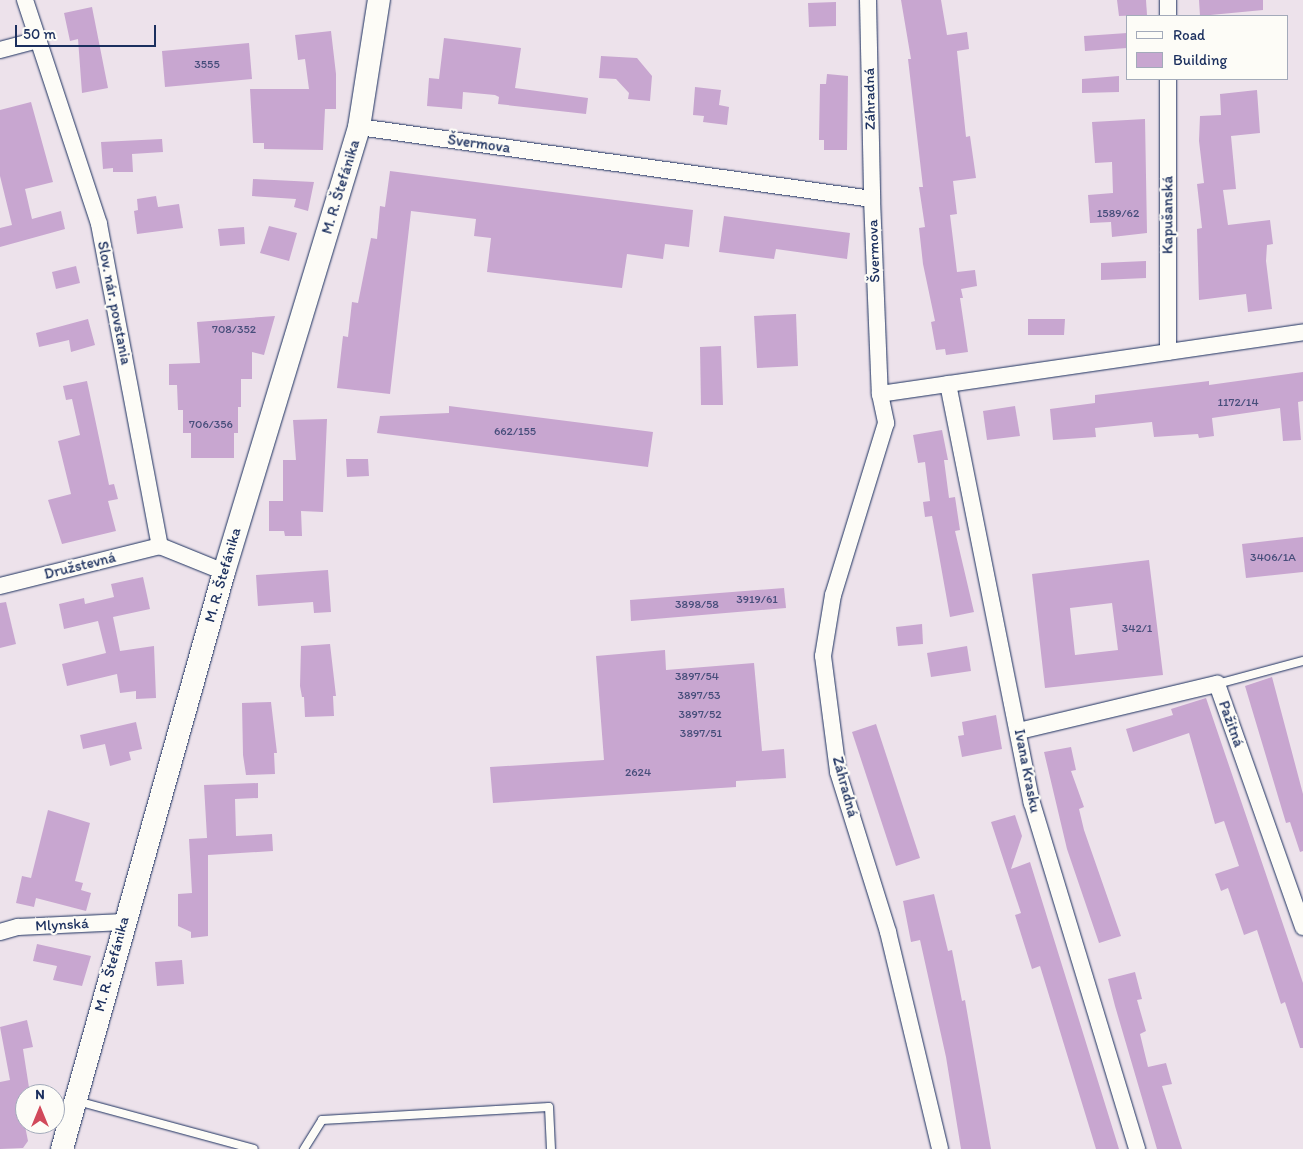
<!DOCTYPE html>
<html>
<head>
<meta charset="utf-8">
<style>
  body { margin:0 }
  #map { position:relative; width:1303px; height:1149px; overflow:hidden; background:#ede2eb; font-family:Itim,sans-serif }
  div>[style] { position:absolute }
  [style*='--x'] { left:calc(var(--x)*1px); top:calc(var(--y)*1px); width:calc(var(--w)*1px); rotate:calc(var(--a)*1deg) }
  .building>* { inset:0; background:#c8a6d0 }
  .roads { filter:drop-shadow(0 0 1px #1b2f5e) drop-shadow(0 0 1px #1b2f5e) }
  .lane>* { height:8px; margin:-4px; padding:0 4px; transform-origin:4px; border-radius:4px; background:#fdfcf7 }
  .street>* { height:16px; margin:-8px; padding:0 8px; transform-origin:8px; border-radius:8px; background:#fdfcf7 }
  .secondary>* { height:22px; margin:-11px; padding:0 11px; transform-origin:11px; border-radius:11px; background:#fdfcf7 }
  span { translate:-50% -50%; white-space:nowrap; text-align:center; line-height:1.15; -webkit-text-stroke:4.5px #fdfcf7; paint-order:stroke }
  .number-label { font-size:12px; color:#464d7a }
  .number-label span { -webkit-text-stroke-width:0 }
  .street-label { font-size:15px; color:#1b2f5e }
  .legend { position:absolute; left:1126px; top:15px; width:162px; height:65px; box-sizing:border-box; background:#fdfcf7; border:1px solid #a3aaba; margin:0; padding:6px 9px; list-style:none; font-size:15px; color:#1b2f5e }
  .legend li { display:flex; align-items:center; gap:10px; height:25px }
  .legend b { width:25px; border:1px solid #a3aaba }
  .north { position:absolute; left:15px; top:1084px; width:50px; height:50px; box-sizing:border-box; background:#fdfcf7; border:1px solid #a3aaba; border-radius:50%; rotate:0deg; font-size:14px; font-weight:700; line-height:20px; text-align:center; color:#1b2f5e }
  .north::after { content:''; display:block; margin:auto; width:18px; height:22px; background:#d1495b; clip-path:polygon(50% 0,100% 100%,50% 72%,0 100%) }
  .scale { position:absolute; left:15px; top:25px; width:141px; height:22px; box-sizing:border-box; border:2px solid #1b2f5e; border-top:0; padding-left:6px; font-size:15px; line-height:18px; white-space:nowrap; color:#1b2f5e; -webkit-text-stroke:4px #fdfcf7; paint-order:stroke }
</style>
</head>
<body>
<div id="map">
  <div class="building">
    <div style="clip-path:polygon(901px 0,941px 0,947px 35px,967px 32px,969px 49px,957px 51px,966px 137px,970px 136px,976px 178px,953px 181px,957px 214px,950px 215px,957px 272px,975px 270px,977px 286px,961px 289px,963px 298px,960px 298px,968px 352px,946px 355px,945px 349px,936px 350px,931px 322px,935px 321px,923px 264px,919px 228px,925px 227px,919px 187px,923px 187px,908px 59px,911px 59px)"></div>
    <div style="clip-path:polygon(1117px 0,1146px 0,1147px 15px,1119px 16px)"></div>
    <div style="clip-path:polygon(1199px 0,1263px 0,1263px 10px,1200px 16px)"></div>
    <div style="clip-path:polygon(836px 2px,836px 26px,809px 27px,808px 3px)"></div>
    <div style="clip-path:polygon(92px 7px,108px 88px,82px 93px,78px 39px,70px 41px,64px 13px)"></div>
    <div style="clip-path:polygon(331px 31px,336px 74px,336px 109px,325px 109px,323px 150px,264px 149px,264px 143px,253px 143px,250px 89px,309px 89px,305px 59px,298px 60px,295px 35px)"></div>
    <div style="clip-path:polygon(1127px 33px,1127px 48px,1085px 51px,1084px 36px)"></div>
    <div style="clip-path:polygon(444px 38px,521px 48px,515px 88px,588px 98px,586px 114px,498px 104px,499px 97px,495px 95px,463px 92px,462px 109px,427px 106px,429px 78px,439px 79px)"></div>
    <div style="clip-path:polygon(249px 43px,252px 79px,165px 87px,162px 51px)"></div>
    <div style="clip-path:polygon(601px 56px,637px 58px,652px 76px,650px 101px,628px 99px,629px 93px,616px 79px,599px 78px)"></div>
    <div style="clip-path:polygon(827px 74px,848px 76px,847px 150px,824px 150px,824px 140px,819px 140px,820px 84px,826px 84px)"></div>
    <div style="clip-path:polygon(1119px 76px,1119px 92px,1082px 93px,1082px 79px)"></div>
    <div style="clip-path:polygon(695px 87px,721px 90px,719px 105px,729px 107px,727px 125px,703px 122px,704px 116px,693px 115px)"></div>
    <div style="clip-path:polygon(1257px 90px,1260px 133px,1231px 136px,1236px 189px,1223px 190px,1228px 225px,1270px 220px,1273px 244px,1267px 245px,1266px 261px,1272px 309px,1248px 312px,1246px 294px,1199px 300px,1197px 229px,1202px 228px,1197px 184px,1204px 183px,1199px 141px,1200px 116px,1221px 115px,1220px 94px)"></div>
    <div style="clip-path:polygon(31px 102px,53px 182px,25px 189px,32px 219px,61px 211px,65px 229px,0 247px,0 228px,12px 225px,0 176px,0 110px)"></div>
    <div style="clip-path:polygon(1145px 119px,1147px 233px,1112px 237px,1111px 222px,1090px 223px,1088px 195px,1113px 193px,1112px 162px,1095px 163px,1092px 122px)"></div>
    <div style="clip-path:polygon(162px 139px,163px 152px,132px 154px,133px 172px,113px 172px,113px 168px,103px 169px,101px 142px)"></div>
    <div style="clip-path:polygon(390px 171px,693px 210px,689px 247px,665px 244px,663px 259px,627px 254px,622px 288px,487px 272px,491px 238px,474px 236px,476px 219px,411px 211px,390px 394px,337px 388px,343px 336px,348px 337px,352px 302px,358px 303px,371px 238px,377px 239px,380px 206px,385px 207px)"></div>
    <div style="clip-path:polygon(253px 179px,314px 182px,308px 211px,294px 207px,296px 199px,252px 196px)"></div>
    <div style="clip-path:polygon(156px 196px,158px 207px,179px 204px,183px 228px,137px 234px,134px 211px,138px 210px,137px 199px)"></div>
    <div style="clip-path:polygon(724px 216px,850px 233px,847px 259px,776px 249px,774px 259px,719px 252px)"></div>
    <div style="clip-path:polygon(269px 226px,297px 233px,289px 261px,260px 253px)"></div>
    <div style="clip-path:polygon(244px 227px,245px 244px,220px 246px,218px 229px)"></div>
    <div style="clip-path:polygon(1146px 261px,1146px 278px,1101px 280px,1101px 263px)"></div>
    <div style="clip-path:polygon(76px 266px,80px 283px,56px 289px,52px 272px)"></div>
    <div style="clip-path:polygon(796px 314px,798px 366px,757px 368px,754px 316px)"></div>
    <div style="clip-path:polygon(275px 316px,264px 355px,252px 352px,252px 379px,241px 379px,241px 407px,238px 407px,238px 433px,234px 433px,234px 458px,191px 458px,191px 433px,183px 433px,183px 410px,178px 410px,177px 385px,169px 385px,169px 364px,200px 363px,197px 322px)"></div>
    <div style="clip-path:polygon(88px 319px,95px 345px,71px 352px,69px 340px,39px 347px,36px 333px)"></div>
    <div style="clip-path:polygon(1028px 319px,1065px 319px,1064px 335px,1028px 335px)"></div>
    <div style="clip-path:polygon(721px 346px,723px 405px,701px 405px,700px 347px)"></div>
    <div style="clip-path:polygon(1303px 372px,1303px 401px,1298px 402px,1301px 440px,1283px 441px,1280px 408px,1212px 418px,1214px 436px,1199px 438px,1198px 434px,1154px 437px,1152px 422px,1095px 428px,1096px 437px,1053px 440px,1050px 409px,1095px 403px,1095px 395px,1209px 381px,1209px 385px)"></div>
    <div style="clip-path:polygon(87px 381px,109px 485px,114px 484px,118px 499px,108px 501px,116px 531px,62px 544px,48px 500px,71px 494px,58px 441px,80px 435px,72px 399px,66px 400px,63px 386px)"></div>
    <div style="clip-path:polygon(449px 406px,653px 432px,648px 467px,377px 433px,380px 416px,449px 413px)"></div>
    <div style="clip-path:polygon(1015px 406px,1020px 436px,987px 440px,983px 411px)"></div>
    <div style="clip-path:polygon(327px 419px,323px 512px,301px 511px,302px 536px,285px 536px,284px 531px,269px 531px,269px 501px,283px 501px,283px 460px,296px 460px,293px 420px)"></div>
    <div style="clip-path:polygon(942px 430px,948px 460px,944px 460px,949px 498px,955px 497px,960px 530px,955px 531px,974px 612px,950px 617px,932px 516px,925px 517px,923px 502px,930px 501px,925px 462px,918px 463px,913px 435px)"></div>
    <div style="clip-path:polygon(346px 459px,368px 459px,369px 476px,347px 477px)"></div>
    <div style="clip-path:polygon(1303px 537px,1303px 572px,1246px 578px,1242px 544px)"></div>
    <div style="clip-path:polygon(evenodd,1149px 560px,1163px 675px,1045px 688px,1032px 574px,1149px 560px,1112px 603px,1118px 650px,1075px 655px,1070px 608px,1112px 603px)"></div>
    <div style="clip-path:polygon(328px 570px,331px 612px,314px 613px,313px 602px,258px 606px,256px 575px)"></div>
    <div style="clip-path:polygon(143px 577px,150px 609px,113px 617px,120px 651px,154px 646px,156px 698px,136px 699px,136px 691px,120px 693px,117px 674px,67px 686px,62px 664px,106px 653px,98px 621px,64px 629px,59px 604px,84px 598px,85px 604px,114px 597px,111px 584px)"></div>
    <div style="clip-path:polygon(784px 588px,786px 608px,631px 621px,630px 600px)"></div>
    <div style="clip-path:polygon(6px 602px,16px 644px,0 648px,0 603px)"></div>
    <div style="clip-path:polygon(922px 624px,923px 644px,898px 646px,896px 627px)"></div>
    <div style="clip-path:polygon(330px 644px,336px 696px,333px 696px,334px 716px,305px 717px,304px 697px,302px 697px,300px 686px,301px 646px)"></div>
    <div style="clip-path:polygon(967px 646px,971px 671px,931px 677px,927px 653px)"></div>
    <div style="clip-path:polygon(665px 650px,666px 670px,754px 663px,762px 751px,784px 749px,786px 778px,736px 781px,736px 787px,493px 803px,490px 767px,604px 760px,596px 656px)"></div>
    <div style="clip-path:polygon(1272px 677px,1303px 794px,1303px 851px,1300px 852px,1290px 822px,1286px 823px,1245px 686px)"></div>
    <div style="clip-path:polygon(1206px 698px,1303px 983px,1303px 1048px,1300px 1048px,1285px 1002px,1281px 1004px,1257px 930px,1244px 935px,1228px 888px,1221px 891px,1215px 874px,1239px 866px,1224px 821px,1215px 824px,1189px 733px,1133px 752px,1126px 729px,1173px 715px,1171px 709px)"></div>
    <div style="clip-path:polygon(271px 702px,277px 753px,274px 753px,275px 774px,246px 775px,243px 755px,242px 703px)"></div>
    <div style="clip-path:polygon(996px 715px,1002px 749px,962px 757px,958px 736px,964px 735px,962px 722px)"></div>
    <div style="clip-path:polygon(136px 722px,142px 749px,129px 752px,131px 760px,110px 766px,105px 744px,83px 749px,80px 735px)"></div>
    <div style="clip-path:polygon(876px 724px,920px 858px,896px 866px,852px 732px)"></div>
    <div style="clip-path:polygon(1071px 747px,1076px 770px,1071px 771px,1084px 807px,1079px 809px,1084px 830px,1121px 936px,1099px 943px,1067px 849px,1044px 752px)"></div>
    <div style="clip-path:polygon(258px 783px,258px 798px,235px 799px,236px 836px,272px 834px,273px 851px,208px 855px,208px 936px,191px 938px,191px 932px,178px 926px,178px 894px,192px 893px,189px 839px,207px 838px,204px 785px)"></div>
    <div style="clip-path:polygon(48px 810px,90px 823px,75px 881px,83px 883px,81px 890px,91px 893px,86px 911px,36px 898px,34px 907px,16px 903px,22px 876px,31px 878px)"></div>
    <div style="clip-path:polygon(1015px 815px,1022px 836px,1011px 869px,1030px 862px,1119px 1149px,1096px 1149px,1040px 966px,1032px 969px,1015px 915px,1021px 913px,991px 822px)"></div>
    <div style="clip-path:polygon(934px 894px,948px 951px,952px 950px,962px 1001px,965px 1000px,991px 1149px,961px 1149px,946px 1057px,920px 940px,911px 942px,903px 901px)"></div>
    <div style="clip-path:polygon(37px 944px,91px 956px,82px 986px,53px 980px,57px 966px,33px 961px)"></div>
    <div style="clip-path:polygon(182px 960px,184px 984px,157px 986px,155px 962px)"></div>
    <div style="clip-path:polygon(1135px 972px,1142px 999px,1137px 1000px,1146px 1031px,1140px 1034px,1148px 1067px,1166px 1063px,1172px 1084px,1162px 1086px,1182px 1149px,1157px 1149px,1115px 1006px,1108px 979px)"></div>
    <div style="clip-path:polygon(27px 1020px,33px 1047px,23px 1049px,30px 1094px,25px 1094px,25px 1110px,22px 1111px,28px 1141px,23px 1148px,0 1149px,0 1082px,10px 1080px,0 1027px)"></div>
  </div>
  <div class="roads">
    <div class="lane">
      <div style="--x:1217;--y:684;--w:89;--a:-15"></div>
      <div style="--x:77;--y:1101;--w:183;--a:15.2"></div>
      <div style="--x:304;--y:1149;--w:34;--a:-58"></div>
      <div style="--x:322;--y:1120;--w:227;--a:-3.3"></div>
      <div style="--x:549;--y:1107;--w:42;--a:87.3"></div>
    </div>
    <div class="street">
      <div style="--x:25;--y:0;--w:236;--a:71.7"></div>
      <div style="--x:99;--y:224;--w:328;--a:79.3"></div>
      <div style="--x:868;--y:0;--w:199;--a:88.8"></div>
      <div style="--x:1168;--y:16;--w:16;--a:-90"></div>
      <div style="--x:0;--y:50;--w:39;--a:-15"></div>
      <div style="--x:359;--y:127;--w:518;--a:7.99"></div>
      <div style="--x:872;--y:199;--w:195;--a:87.7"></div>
      <div style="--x:880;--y:394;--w:428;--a:-8.3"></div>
      <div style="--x:1168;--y:352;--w:273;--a:-90"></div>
      <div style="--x:948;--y:384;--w:427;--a:78.7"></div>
      <div style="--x:1032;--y:803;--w:362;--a:73.1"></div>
      <div style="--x:880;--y:394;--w:30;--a:78"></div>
      <div style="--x:886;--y:423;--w:180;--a:107.1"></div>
      <div style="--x:833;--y:595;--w:62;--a:99.3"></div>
      <div style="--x:823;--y:656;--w:117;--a:82.6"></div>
      <div style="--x:838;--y:772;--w:168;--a:72.6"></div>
      <div style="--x:888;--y:932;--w:223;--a:76.5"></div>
      <div style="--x:160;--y:546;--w:69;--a:22.1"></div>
      <div style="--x:0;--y:586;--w:165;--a:-14"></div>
      <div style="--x:1019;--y:731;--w:204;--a:-13.4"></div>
      <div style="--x:1217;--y:684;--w:258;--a:70.5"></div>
      <div style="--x:0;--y:932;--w:19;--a:-16"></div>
      <div style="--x:18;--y:927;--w:106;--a:-2.7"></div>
    </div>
    <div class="secondary">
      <div style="--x:62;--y:1149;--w:599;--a:-74.32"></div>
      <div style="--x:224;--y:572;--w:465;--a:-73.1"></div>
      <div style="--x:359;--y:127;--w:129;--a:-81.1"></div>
    </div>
  </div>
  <div class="number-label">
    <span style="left:207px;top:65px">3555</span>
    <span style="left:1118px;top:214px">1589/62</span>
    <span style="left:234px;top:330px">708/352</span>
    <span style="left:1238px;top:403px">1172/14</span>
    <span style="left:211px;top:425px">706/356</span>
    <span style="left:515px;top:432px">662/155</span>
    <span style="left:1273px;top:558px">3406/1A</span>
    <span style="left:757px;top:600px">3919/61</span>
    <span style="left:697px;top:605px">3898/58</span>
    <span style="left:1137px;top:629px">342/1</span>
    <span style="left:697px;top:677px">3897/54</span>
    <span style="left:699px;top:696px">3897/53</span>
    <span style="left:700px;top:715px">3897/52</span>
    <span style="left:701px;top:734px">3897/51</span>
    <span style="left:638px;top:773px">2624</span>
  </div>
  <div class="street-label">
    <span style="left:870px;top:99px;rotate:-91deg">Záhradná</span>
    <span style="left:479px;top:144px;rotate:8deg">Švermova</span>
    <span style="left:341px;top:187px;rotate:-73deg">M. R. Štefánika</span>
    <span style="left:1168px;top:215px;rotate:-90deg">Kapušanská</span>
    <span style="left:874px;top:251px;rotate:-92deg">Švermova</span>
    <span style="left:114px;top:303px;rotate:79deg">Slov. nár. povstania</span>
    <span style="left:80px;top:566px;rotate:-14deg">Družstevná</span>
    <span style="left:223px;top:575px;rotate:-74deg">M. R. Štefánika</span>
    <span style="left:1231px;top:724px;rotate:70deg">Pažitná</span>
    <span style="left:1027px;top:771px;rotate:79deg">Ivana Krasku</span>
    <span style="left:845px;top:787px;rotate:75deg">Záhradná</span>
    <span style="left:62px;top:925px;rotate:-3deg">Mlynská</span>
    <span style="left:112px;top:964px;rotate:-75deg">M. R. Štefánika</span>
  </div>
  <ul class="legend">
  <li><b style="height:6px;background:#fdfcf7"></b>Road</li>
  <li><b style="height:14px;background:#c8a6d0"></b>Building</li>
  </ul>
  <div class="north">N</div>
  <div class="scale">50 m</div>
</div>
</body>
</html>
